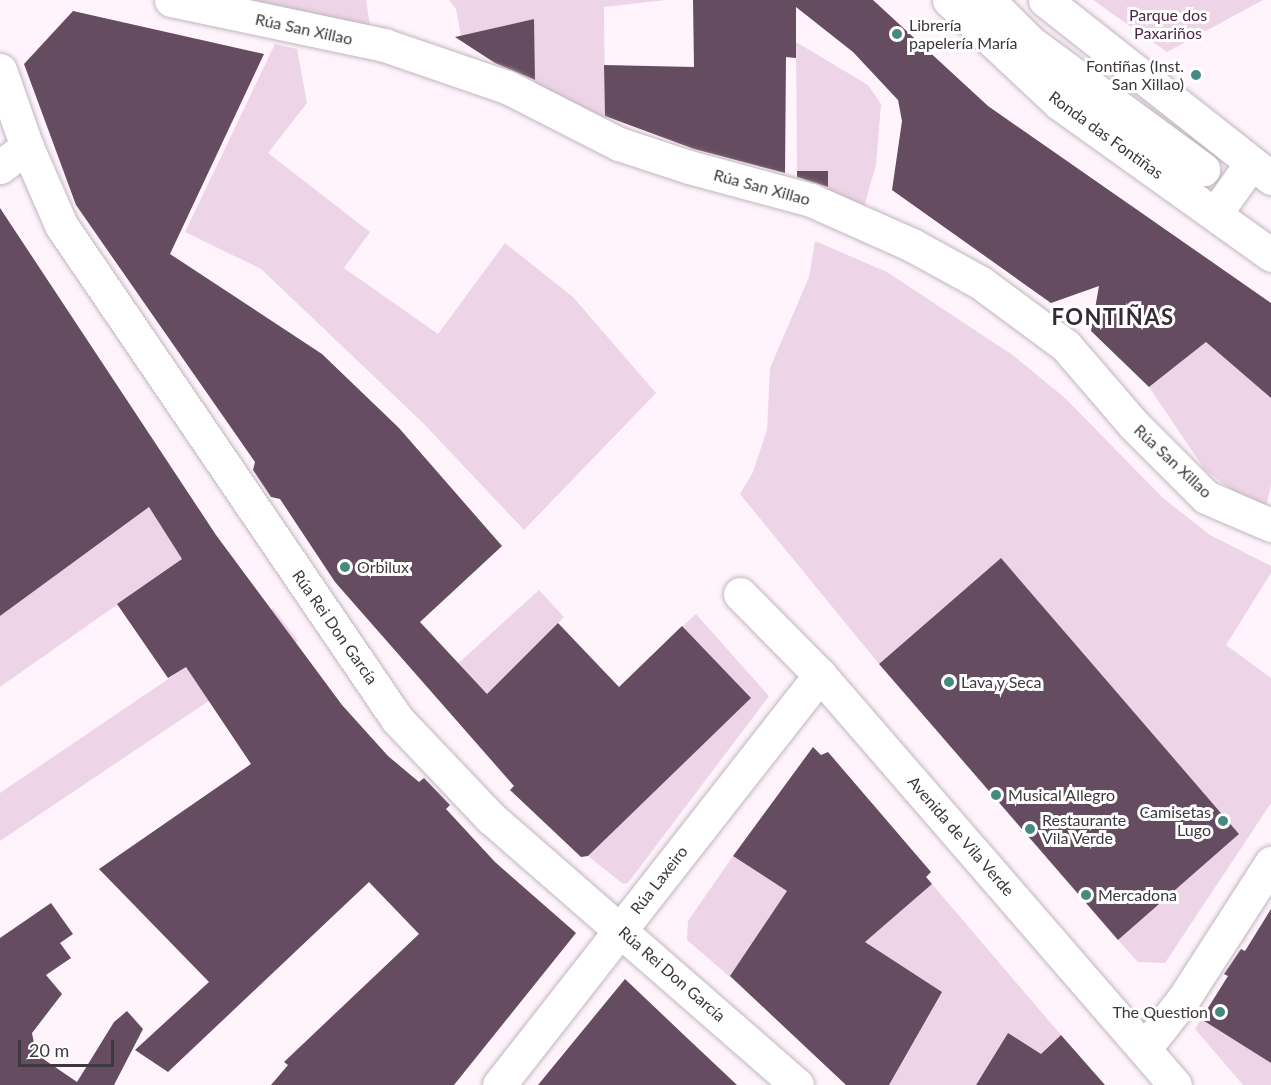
<!DOCTYPE html>
<html>
<head>
<meta charset="utf-8">
<style>
  body { margin:0 }
  #map { position:relative; width:1271px; height:1085px; overflow:hidden; background:#fff3fc; font-family:Lato,sans-serif }
  div>[style] { position:absolute }
  [style*='--x'] { left:calc(var(--x)*1px); top:calc(var(--y)*1px); width:calc(var(--w)*1px); rotate:calc(var(--a)*1deg) }
  .green>* { inset:0; background:#edd5e7 }
  .building>* { inset:0; background:#664c61 }
  .roads { filter:drop-shadow(0 0 2px #c1b6be) drop-shadow(0 0 2px #c1b6be) }
  .minor>* { height:33px; margin:-16.5px; padding:0 16.5px; transform-origin:16.5px; border-radius:16.5px; background:#fff }
  .dots>* { width:16px; height:16px; translate:-50% -50%; box-sizing:border-box; border:3px solid #fff; border-radius:50% }
  span { translate:-50% -50%; white-space:nowrap; text-align:center; line-height:1.15; -webkit-text-stroke:6px #fff; paint-order:stroke }
  .park-label { font-size:16px; color:#4e2648 }
  .poi-label { font-size:16px; color:#3d383c }
  .left { translate:0 -50%; text-align:left }
  .right { translate:-100% -50%; text-align:right }
  .street-label { font-size:16px; color:#3d383c }
  .district-label { font-size:22px; color:#332b31; font-weight:700; letter-spacing:1.5px }
  .scale { position:absolute; left:18px; top:1040px; width:96px; height:27px; box-sizing:border-box; border:3px solid #3d383c; border-top:0; padding-left:8px; font-size:18px; line-height:21px; white-space:nowrap; color:#3d383c; -webkit-text-stroke:4px #fff; paint-order:stroke }
</style>
</head>
<body>
<div id="map">
  <div class="green">
    <div style="clip-path:polygon(220px 0,366px 0,371px 32px)"></div>
    <div style="clip-path:polygon(449px 0,666px 0,604px 7px,605px 120px,535px 89px,534px 19px,461px 36px,456px 9px)"></div>
    <div style="clip-path:polygon(1093px 0,1263px 0,1167px 52px)"></div>
    <div style="clip-path:polygon(796px 42px,868px 85px,881px 104px,876px 165px,863px 210px,827px 196px,828px 171px,797px 171px)"></div>
    <div style="clip-path:polygon(275px 44px,297px 49px,307px 103px,268px 153px,370px 232px,344px 268px,438px 334px,505px 243px,573px 297px,656px 393px,524px 530px,424px 424px,261px 269px,185px 232px)"></div>
    <div style="clip-path:polygon(815px 241px,887px 272px,1014px 356px,1065px 398px,1163px 498px,1210px 535px,1271px 566px,1271px 573px,1226px 645px,1271px 678px,1271px 803px,1165px 963px,1138px 962px,1118px 940px,1239px 834px,1001px 558px,879px 664px,740px 494px,753px 472px,767px 430px,770px 368px,809px 277px)"></div>
    <div style="clip-path:polygon(1206px 342px,1271px 398px,1271px 486px,1264px 514px,1205px 470px,1149px 387px)"></div>
    <div style="clip-path:polygon(149px 507px,182px 559px,0 687px,0 616px)"></div>
    <div style="clip-path:polygon(539px 590px,564px 617px,459px 722px,430px 689px)"></div>
    <div style="clip-path:polygon(273px 608px,298px 641px,0 841px,0 793px)"></div>
    <div style="clip-path:polygon(696px 614px,769px 696px,628px 883px,623px 884px,588px 856px,682px 627px)"></div>
    <div style="clip-path:polygon(733px 856px,787px 891px,730px 977px,687px 940px,688px 921px)"></div>
    <div style="clip-path:polygon(932px 884px,1061px 1035px,1041px 1054px,1008px 1033px,976px 1085px,889px 1085px,942px 992px,865px 942px)"></div>
    <div style="clip-path:polygon(1201px 1019px,1271px 1063px,1271px 1085px,1243px 1085px,1195px 1029px)"></div>
  </div>
  <div class="building">
    <div style="clip-path:polygon(693px 0,873px 0,988px 106px,1271px 303px,1271px 398px,1206px 342px,1149px 387px,1091px 331px,1099px 286px,1051px 303px,892px 190px,902px 121px,898px 100px,853px 52px,796px 7px,796px 58px,786px 57px,785px 173px,694px 149px,605px 116px,604px 65px,694px 67px)"></div>
    <div style="clip-path:polygon(73px 11px,264px 54px,170px 254px,322px 354px,399px 428px,502px 546px,420px 622px,487px 694px,558px 623px,619px 687px,682px 626px,751px 698px,588px 856px,581px 857px,510px 790px,514px 786px,335px 582px,280px 499px,271px 497px,253px 470px,255px 462px,76px 205px,24px 64px)"></div>
    <div style="clip-path:polygon(534px 19px,535px 80px,495px 63px,455px 37px)"></div>
    <div style="clip-path:polygon(797px 171px,828px 171px,828px 187px,797px 177px)"></div>
    <div style="clip-path:polygon(0 208px,216px 535px,342px 705px,388px 756px,419px 782px,424px 778px,450px 805px,446px 809px,495px 862px,576px 933px,454px 1085px,271px 1085px,288px 1065px,284px 1062px,419px 934px,369px 882px,168px 1072px,135px 1050px,209px 982px,99px 869px,251px 764px,186px 667px,168px 678px,117px 604px,182px 559px,149px 507px,0 616px)"></div>
    <div style="clip-path:polygon(1001px 558px,1239px 834px,1118px 940px,879px 664px)"></div>
    <div style="clip-path:polygon(813px 747px,821px 755px,828px 752px,931px 872px,926px 877px,932px 884px,865px 942px,942px 992px,889px 1085px,846px 1085px,730px 976px,787px 891px,733px 856px)"></div>
    <div style="clip-path:polygon(51px 903px,73px 934px,60px 943px,71px 958px,46px 975px,62px 994px,32px 1033px,36px 1054px,77px 1082px,114px 1022px,127px 1011px,143px 1029px,114px 1085px,0 1085px,0 938px)"></div>
    <div style="clip-path:polygon(1271px 909px,1271px 1063px,1201px 1019px,1228px 976px,1224px 974px,1241px 949px,1245px 951px)"></div>
    <div style="clip-path:polygon(625px 979px,685px 1036px,737px 1085px,538px 1085px)"></div>
    <div style="clip-path:polygon(1008px 1033px,1041px 1054px,1061px 1035px,1105px 1085px,976px 1085px)"></div>
  </div>
  <div class="roads">
    <div class="minor">
      <div style="--x:171;--y:0;--w:218;--a:11.9"></div>
      <div style="--x:384;--y:45;--w:130;--a:18.9"></div>
      <div style="--x:507;--y:87;--w:126;--a:27"></div>
      <div style="--x:619;--y:144;--w:74;--a:18.2"></div>
      <div style="--x:689;--y:167;--w:126;--a:15.1"></div>
      <div style="--x:811;--y:200;--w:111;--a:24"></div>
      <div style="--x:912;--y:245;--w:79;--a:28.8"></div>
      <div style="--x:981;--y:283;--w:106;--a:36.5"></div>
      <div style="--x:1066;--y:346;--w:103;--a:49.3"></div>
      <div style="--x:1133;--y:424;--w:103;--a:45"></div>
      <div style="--x:1206;--y:497;--w:71;--a:23.3"></div>
      <div style="--x:949;--y:0;--w:151;--a:43.1"></div>
      <div style="--x:1059;--y:103;--w:261;--a:35.6"></div>
      <div style="--x:988;--y:0;--w:59;--a:45"></div>
      <div style="--x:1030;--y:42;--w:215;--a:36.3"></div>
      <div style="--x:1045;--y:0;--w:288;--a:38.2"></div>
      <div style="--x:0;--y:70;--w:82;--a:70.7"></div>
      <div style="--x:27;--y:147;--w:85;--a:66.4"></div>
      <div style="--x:61;--y:225;--w:597;--a:55.78"></div>
      <div style="--x:397;--y:719;--w:137;--a:46.5"></div>
      <div style="--x:491;--y:818;--w:406;--a:41.1"></div>
      <div style="--x:0;--y:167;--w:34;--a:-37"></div>
      <div style="--x:1215;--y:214;--w:60;--a:-54.5"></div>
      <div style="--x:740;--y:594;--w:114;--a:45.4"></div>
      <div style="--x:820;--y:675;--w:542;--a:49.11"></div>
      <div style="--x:1145;--y:1048;--w:63;--a:-52"></div>
      <div style="--x:1184;--y:998;--w:161;--a:-57.2"></div>
      <div style="--x:499;--y:1085;--w:521;--a:-51.94"></div>
    </div>
  </div>
  <div class="dots">
    <div style="left:897px;top:34px;background:#458a80"></div>
    <div style="left:1196px;top:75px;background:#458a80"></div>
    <div style="left:345px;top:567px;background:#458a80"></div>
    <div style="left:949px;top:682px;background:#458a80"></div>
    <div style="left:996px;top:795px;background:#458a80"></div>
    <div style="left:1223px;top:821px;background:#458a80"></div>
    <div style="left:1030px;top:829px;background:#458a80"></div>
    <div style="left:1086px;top:895px;background:#458a80"></div>
    <div style="left:1220px;top:1012px;background:#458a80"></div>
  </div>
  <div class="park-label">
    <span style="left:1168px;top:24px">Parque dos<br>Paxariños</span>
  </div>
  <div class="poi-label">
    <span class="left" style="left:909px;top:34px">Librería<br>papelería María</span>
    <span class="right" style="left:1184px;top:75px">Fontiñas (Inst.<br>San Xillao)</span>
    <span class="left" style="left:357px;top:567px">Orbilux</span>
    <span class="left" style="left:961px;top:682px">Lava y Seca</span>
    <span class="left" style="left:1008px;top:795px">Musical Allegro</span>
    <span class="right" style="left:1211px;top:821px">Camisetas<br>Lugo</span>
    <span class="left" style="left:1042px;top:829px">Restaurante<br>Vila Verde</span>
    <span class="left" style="left:1098px;top:895px">Mercadona</span>
    <span class="right" style="left:1208px;top:1012px">The Question</span>
  </div>
  <div class="street-label">
    <span style="left:304px;top:29px;rotate:12deg">Rúa San Xillao</span>
    <span style="left:1106px;top:135px;rotate:36deg">Ronda das Fontiñas</span>
    <span style="left:762px;top:187px;rotate:15deg">Rúa San Xillao</span>
    <span style="left:1173px;top:461px;rotate:43deg">Rúa San Xillao</span>
    <span style="left:335px;top:627px;rotate:55deg">Rúa Rei Don García</span>
    <span style="left:961px;top:836px;rotate:49deg">Avenida de Vila Verde</span>
    <span style="left:659px;top:880px;rotate:-52deg">Rúa Laxeiro</span>
    <span style="left:672px;top:974px;rotate:41deg">Rúa Rei Don García</span>
  </div>
  <div class="district-label">
    <span style="left:1113px;top:317px">FONTIÑAS</span>
  </div>
  <div class="scale">20 m</div>
</div>
</body>
</html>
